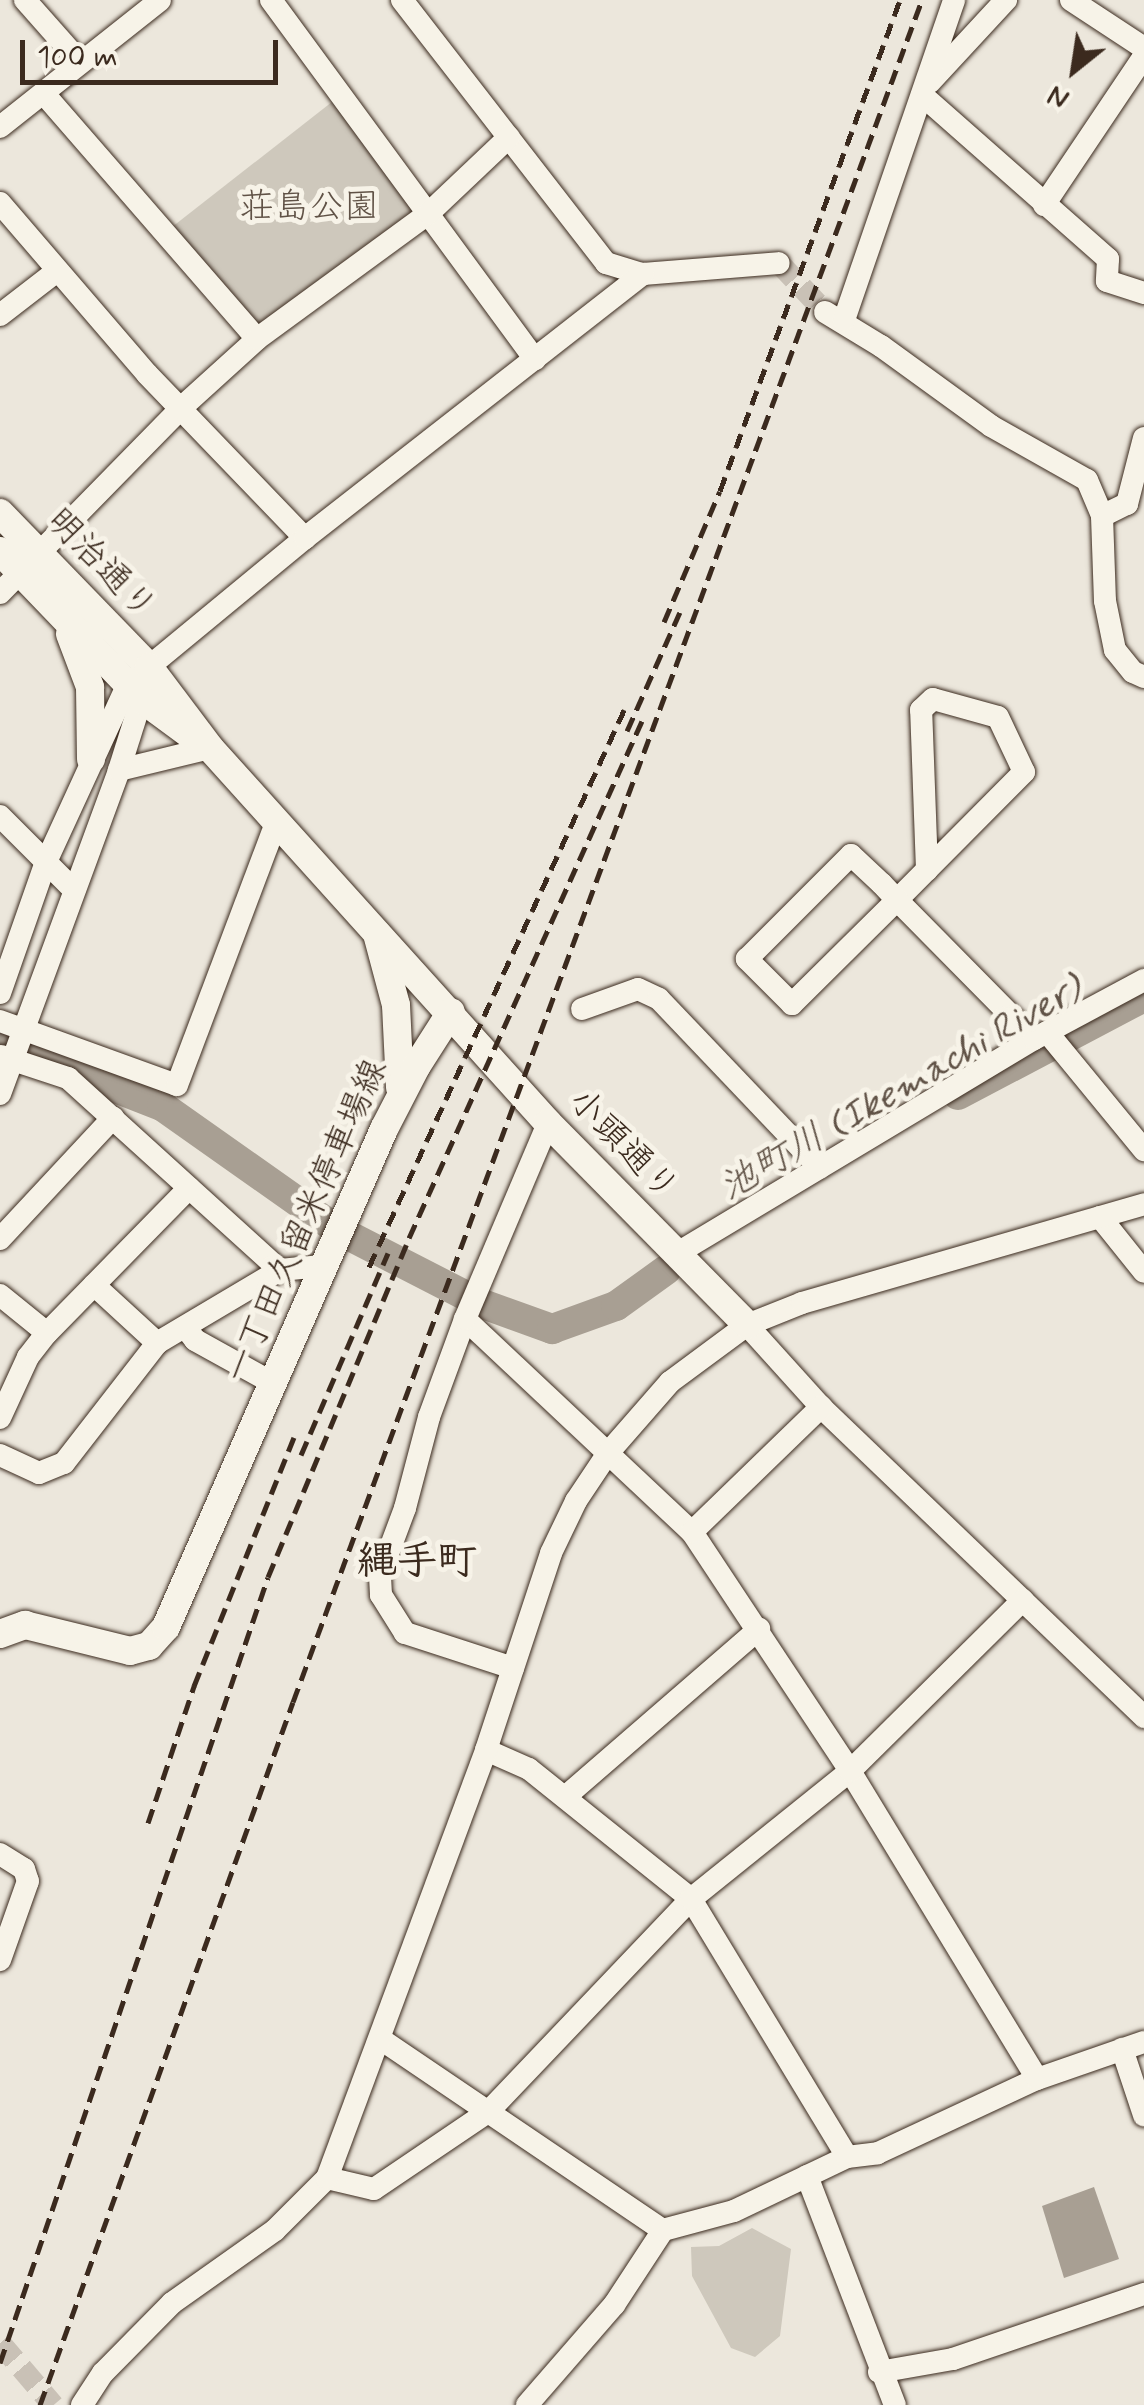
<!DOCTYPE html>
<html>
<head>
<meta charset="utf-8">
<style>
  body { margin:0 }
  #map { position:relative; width:1144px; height:2405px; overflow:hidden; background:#ece7dc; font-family:Mynerve,"Klee One",sans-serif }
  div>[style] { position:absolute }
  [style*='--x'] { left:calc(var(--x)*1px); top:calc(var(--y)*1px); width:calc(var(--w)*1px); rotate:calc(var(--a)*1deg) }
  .green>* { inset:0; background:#cec8bc }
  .water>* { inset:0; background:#a89f93 }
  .river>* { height:30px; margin:-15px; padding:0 15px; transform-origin:15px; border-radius:15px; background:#a89f93 }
  .minor-tunnel>* { height:22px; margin-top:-11px; transform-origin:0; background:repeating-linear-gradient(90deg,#c9c1b6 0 22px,transparent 0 33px) }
  .roads { filter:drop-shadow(0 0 2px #3b2a1e) drop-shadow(0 0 2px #3b2a1e) }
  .minor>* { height:22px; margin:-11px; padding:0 11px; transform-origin:11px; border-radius:11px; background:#f7f3e8 }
  .major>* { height:28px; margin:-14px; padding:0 14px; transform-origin:14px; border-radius:14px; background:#f7f3e8 }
  .rail>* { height:5px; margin-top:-2.5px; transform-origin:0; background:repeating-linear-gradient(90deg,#3b2a1e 0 15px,transparent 0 23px) }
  span { translate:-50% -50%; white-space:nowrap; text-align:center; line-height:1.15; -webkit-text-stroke:10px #f7f3e8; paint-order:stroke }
  .park-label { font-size:35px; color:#605246 }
  .street-label { font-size:35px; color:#3b2a1e }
  .water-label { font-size:38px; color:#615347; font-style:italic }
  .quarter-label { font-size:40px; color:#3b2a1e; font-weight:700 }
  .north { position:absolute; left:1024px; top:20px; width:100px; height:100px; -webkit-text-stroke:8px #f7f3e8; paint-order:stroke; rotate:210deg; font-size:28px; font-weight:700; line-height:40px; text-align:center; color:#3b2a1e }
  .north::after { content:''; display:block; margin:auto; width:35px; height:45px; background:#3b2a1e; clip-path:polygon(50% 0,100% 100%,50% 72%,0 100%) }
  .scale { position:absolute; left:20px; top:40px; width:258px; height:45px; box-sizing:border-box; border:5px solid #3b2a1e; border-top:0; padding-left:12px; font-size:30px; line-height:35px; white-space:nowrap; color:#3b2a1e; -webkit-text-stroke:8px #f7f3e8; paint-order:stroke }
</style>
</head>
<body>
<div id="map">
  <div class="green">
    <div style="clip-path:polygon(337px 98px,420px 212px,262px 328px,172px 227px)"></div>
    <div style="clip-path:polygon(752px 2228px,791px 2249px,780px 2336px,755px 2357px,731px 2348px,692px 2276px,691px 2247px,719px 2246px)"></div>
  </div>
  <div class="water">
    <div style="clip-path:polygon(1094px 2187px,1119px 2259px,1064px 2278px,1042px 2206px)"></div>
  </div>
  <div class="river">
    <div style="--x:0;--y:1043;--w:174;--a:21.3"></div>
    <div style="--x:162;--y:1106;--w:215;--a:35.2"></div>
    <div style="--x:338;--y:1230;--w:160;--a:27.2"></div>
    <div style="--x:480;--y:1303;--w:77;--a:19.9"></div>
    <div style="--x:552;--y:1329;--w:68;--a:-19.8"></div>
    <div style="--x:616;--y:1306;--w:62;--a:-35.8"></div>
    <div style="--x:958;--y:1095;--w:210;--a:-27.8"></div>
  </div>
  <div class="minor-tunnel">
    <div style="--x:779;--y:263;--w:67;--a:46.8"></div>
    <div style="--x:0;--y:2343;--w:82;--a:49.5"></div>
  </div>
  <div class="roads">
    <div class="minor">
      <div style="--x:25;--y:0;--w:81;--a:48.5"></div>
      <div style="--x:271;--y:0;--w:446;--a:53.7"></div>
      <div style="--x:402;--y:0;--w:333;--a:52.2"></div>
      <div style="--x:606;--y:263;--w:39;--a:17"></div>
      <div style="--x:643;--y:274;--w:136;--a:-4.6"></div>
      <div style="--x:1071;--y:0;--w:87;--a:33.3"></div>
      <div style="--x:930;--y:82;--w:112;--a:-47.2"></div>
      <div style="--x:45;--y:95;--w:323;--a:49"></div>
      <div style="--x:922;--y:95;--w:248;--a:41.4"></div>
      <div style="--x:1108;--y:259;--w:22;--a:93"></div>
      <div style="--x:1107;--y:281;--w:39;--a:18"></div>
      <div style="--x:0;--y:127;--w:204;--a:-38.4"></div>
      <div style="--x:0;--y:203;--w:225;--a:49.3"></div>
      <div style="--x:147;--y:374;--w:228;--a:46.1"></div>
      <div style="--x:1044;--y:205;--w:179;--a:-56.1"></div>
      <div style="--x:825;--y:312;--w:66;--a:31.3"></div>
      <div style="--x:881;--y:346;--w:136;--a:36"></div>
      <div style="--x:991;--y:426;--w:110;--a:29.4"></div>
      <div style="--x:1087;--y:480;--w:39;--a:67"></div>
      <div style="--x:1102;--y:516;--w:85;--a:88"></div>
      <div style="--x:1105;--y:601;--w:50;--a:78.5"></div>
      <div style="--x:1115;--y:650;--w:28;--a:51"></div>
      <div style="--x:1133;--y:672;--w:12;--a:24"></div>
      <div style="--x:0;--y:315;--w:72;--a:-37.7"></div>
      <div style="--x:844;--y:320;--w:338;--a:-71"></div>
      <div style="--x:1102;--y:516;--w:28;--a:-26"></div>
      <div style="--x:1127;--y:504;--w:68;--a:-75.6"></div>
      <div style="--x:0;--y:593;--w:259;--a:-45.6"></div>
      <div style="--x:181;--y:408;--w:103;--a:-42.2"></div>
      <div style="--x:257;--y:339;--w:213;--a:-36.2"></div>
      <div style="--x:429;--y:213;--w:110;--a:-43.5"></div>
      <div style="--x:119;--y:770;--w:94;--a:-13.6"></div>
      <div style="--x:0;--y:816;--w:105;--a:45"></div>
      <div style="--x:927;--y:870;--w:160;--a:-92.1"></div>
      <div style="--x:921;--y:710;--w:16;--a:-43"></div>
      <div style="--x:933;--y:699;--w:67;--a:15.5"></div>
      <div style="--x:998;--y:717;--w:61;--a:64.7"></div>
      <div style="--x:1024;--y:772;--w:180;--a:134.8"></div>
      <div style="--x:897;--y:900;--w:148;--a:135.3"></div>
      <div style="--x:792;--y:1004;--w:64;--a:-135"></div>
      <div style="--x:747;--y:959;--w:147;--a:-45"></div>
      <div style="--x:851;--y:855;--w:42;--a:43.1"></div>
      <div style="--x:882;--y:884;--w:22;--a:47"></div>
      <div style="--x:897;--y:900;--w:195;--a:45.4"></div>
      <div style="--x:0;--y:993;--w:139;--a:-70.7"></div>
      <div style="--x:46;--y:862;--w:196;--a:-65.3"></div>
      <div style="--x:128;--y:684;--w:229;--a:-39.5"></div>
      <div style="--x:305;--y:538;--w:429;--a:-38"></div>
      <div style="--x:582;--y:1009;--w:59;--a:-19.7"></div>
      <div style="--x:638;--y:989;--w:23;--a:25"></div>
      <div style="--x:659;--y:999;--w:233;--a:46.4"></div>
      <div style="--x:0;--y:1021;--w:188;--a:19.9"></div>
      <div style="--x:177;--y:1085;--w:282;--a:-69.3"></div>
      <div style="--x:1047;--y:1032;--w:153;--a:50.6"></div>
      <div style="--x:1;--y:1056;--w:71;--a:18.2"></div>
      <div style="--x:68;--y:1078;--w:286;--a:42.2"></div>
      <div style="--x:0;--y:1094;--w:345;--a:-69.8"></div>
      <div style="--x:119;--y:770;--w:89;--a:-72.4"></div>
      <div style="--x:1100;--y:1217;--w:70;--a:51.3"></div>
      <div style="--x:0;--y:1239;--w:166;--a:-47"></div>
      <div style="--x:676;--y:1254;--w:418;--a:-31"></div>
      <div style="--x:1034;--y:1039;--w:125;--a:-28.2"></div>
      <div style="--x:94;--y:1285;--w:86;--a:42.6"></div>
      <div style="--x:0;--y:1295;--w:60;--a:39"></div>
      <div style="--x:465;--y:1319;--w:311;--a:43.2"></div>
      <div style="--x:692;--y:1532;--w:287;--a:56.5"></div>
      <div style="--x:850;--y:1771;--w:360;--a:58.7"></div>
      <div style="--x:747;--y:1325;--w:110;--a:47.9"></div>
      <div style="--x:821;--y:1407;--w:448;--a:43.8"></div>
      <div style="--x:185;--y:1327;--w:16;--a:52"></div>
      <div style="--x:195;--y:1340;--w:89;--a:28.9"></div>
      <div style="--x:0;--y:1418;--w:67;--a:-65.3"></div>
      <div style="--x:28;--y:1357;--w:31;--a:-52"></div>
      <div style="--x:47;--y:1333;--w:203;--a:-45.6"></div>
      <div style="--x:0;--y:1455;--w:43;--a:24.8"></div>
      <div style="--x:39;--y:1473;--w:27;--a:-22"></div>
      <div style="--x:64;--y:1463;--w:152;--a:-52.2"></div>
      <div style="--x:157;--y:1343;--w:143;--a:-30.7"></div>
      <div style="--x:280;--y:1270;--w:42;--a:-5.4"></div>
      <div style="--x:692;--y:1532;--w:180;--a:-44.1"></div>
      <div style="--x:513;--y:1668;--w:114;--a:-162"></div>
      <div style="--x:405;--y:1633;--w:45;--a:-122.3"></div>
      <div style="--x:381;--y:1595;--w:20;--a:-93"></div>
      <div style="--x:380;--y:1575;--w:72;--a:-69.5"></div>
      <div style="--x:405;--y:1508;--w:94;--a:-75.2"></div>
      <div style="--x:429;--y:1417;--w:104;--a:-69.8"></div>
      <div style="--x:465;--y:1319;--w:213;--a:-67"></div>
      <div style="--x:486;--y:1750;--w:47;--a:23.8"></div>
      <div style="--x:529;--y:1769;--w:208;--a:38.7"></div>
      <div style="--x:691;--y:1899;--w:301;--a:58.8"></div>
      <div style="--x:565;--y:1797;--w:257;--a:-40.9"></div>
      <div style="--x:0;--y:1854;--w:28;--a:32"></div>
      <div style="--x:24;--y:1869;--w:13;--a:72"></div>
      <div style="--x:28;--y:1881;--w:84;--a:109.5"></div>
      <div style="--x:382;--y:2040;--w:339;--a:34.1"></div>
      <div style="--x:1122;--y:2049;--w:70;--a:71.6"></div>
      <div style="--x:807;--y:2176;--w:245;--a:69"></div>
      <div style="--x:327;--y:2178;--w:48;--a:13.2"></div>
      <div style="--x:374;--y:2189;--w:139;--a:-34.1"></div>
      <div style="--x:489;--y:2111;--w:293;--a:-46.4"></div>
      <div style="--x:691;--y:1899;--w:204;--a:-38.8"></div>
      <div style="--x:850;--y:1771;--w:243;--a:-44.7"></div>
      <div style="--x:879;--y:2372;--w:75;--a:-10"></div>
      <div style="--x:953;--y:2359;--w:202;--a:-18.8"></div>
      <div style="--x:82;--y:2405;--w:38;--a:-57"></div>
      <div style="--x:103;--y:2373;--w:98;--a:-45.4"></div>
      <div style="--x:172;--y:2303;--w:126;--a:-35.3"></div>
      <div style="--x:275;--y:2230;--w:74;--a:-45"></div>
      <div style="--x:327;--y:2178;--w:457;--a:-69.6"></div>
      <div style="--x:486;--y:1750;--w:207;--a:-71.7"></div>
      <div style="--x:551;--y:1553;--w:58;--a:-64.3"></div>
      <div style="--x:576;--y:1501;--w:58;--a:-56.3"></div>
      <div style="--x:608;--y:1453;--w:94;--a:-48.9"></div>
      <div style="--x:670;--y:1382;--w:96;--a:-36.5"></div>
      <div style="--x:747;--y:1325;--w:59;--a:-21.8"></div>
      <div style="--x:802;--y:1303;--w:356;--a:-16.1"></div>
      <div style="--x:527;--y:2405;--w:133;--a:-49"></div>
      <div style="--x:614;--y:2305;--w:90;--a:-56.8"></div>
      <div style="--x:663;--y:2230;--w:73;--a:-15"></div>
      <div style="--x:734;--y:2211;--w:125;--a:-25.5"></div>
      <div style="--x:847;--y:2157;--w:31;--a:-7"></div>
      <div style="--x:878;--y:2153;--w:175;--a:-25"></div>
      <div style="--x:1037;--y:2079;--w:113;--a:-19.1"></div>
    </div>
    <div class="major">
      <div style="--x:0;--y:513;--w:214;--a:45.9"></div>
      <div style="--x:149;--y:667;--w:101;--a:53"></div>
      <div style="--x:210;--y:748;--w:505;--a:47.97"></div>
      <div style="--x:548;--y:1123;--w:284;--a:45.4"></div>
      <div style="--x:0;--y:551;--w:207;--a:46.2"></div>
      <div style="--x:143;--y:700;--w:56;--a:36.3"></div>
      <div style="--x:70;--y:634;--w:57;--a:69.3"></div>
      <div style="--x:90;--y:687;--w:72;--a:89.2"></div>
      <div style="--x:377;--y:934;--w:73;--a:75"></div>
      <div style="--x:396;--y:1005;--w:83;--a:87.2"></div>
      <div style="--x:0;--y:1634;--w:27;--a:-20"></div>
      <div style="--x:25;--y:1625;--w:108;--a:13.9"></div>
      <div style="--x:130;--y:1651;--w:20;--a:-15"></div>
      <div style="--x:149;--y:1646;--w:25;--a:-48"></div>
      <div style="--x:166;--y:1627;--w:544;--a:-66.36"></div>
      <div style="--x:384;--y:1129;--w:70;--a:-62.7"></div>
      <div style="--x:416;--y:1067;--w:65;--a:-57.5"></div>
    </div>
  </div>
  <div class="rail">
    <div style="--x:664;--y:622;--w:142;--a:-66.9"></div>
    <div style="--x:720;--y:491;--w:523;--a:-69.87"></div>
    <div style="--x:627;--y:731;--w:130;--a:-66"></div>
    <div style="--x:369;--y:1267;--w:615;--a:-65.39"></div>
    <div style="--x:301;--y:1455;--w:220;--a:-66.7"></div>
    <div style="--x:148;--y:1823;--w:145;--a:-71.4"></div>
    <div style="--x:194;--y:1686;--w:274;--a:-68.1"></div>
    <div style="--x:0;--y:2363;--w:830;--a:-71.17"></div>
    <div style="--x:268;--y:1577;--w:367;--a:-67.4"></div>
    <div style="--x:409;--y:1238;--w:567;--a:-65.74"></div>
    <div style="--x:40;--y:2405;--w:747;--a:-70.21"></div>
    <div style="--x:293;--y:1702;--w:1815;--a:-69.72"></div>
  </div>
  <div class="park-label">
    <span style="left:309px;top:207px">荘島公園</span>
  </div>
  <div class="street-label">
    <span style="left:101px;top:564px;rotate:46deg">明治通り</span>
    <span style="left:623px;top:1145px;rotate:46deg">小頭通り</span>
    <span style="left:306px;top:1221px;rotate:-66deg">一丁田久留米停車場線</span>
  </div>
  <div class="water-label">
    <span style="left:901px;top:1089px;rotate:-30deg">池町川 (Ikemachi River)</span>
  </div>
  <div class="quarter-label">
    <span style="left:417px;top:1562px">縄手町</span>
  </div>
  <div class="north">N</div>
  <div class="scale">100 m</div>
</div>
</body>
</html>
